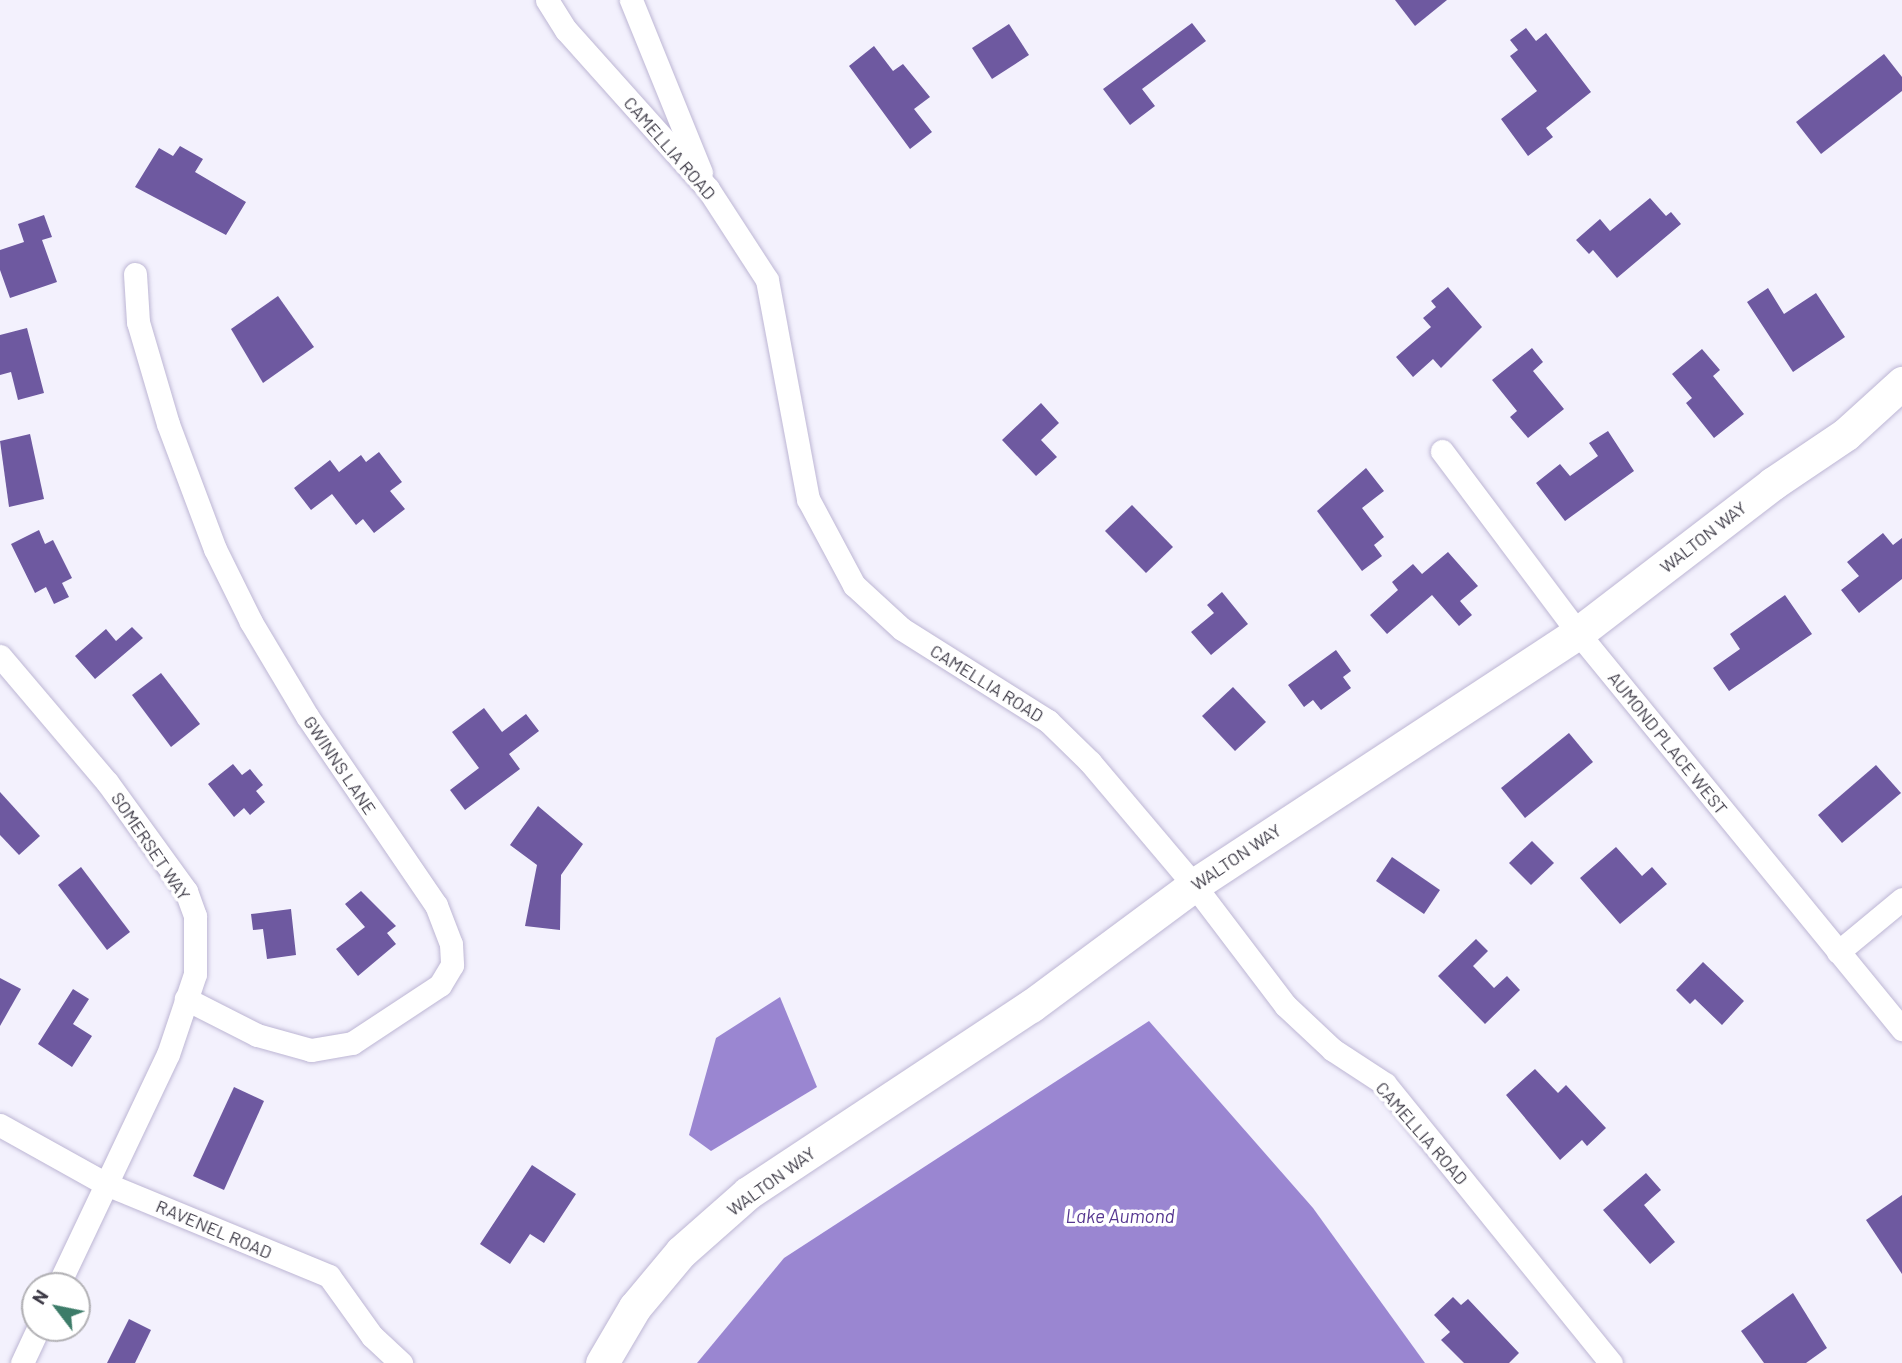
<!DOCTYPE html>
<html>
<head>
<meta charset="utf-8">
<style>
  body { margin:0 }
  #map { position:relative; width:1902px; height:1363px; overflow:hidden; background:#f3f1fd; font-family:Barlow,sans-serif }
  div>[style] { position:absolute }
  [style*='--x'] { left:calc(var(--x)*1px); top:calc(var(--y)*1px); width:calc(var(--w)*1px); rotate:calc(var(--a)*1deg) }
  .water>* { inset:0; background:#9a86d1 }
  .building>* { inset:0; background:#6e59a0 }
  .roads { filter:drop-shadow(0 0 2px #bdb6d4) drop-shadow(0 0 2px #bdb6d4) }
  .minor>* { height:23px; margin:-11.5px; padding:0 11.5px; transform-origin:11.5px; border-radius:11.5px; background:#fff }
  .secondary>* { height:33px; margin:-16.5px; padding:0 16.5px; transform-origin:16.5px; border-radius:16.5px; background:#fff }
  span { translate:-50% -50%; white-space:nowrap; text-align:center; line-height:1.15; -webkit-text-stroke:7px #fff; paint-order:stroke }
  .street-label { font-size:18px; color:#3e3b47 }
  .water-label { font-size:19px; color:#563790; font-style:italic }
  .north { position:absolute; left:21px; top:1272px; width:70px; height:70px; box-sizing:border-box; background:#fff; border:2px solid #b2b1b5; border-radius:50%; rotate:302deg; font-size:19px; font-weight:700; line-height:28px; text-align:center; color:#3e3b47 }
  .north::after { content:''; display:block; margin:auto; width:24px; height:32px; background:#3d7c69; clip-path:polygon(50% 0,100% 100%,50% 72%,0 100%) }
</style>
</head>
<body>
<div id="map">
  <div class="water">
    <div style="clip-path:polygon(780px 997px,817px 1087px,711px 1151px,689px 1135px,716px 1038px)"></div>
    <div style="clip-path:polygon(1149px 1021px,1313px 1208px,1425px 1363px,697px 1363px,784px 1258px)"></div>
  </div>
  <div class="building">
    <div style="clip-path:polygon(1395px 0,1447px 0,1415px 26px)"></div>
    <div style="clip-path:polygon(1192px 23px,1206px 41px,1142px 89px,1155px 106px,1130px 125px,1103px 89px)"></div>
    <div style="clip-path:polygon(1009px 24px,1029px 55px,992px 79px,972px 48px)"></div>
    <div style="clip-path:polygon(1526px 28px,1536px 41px,1546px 33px,1591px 92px,1546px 128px,1553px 137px,1528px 156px,1501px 119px,1537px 91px,1510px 56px,1518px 50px,1510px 40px)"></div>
    <div style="clip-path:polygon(874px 46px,893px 71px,903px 64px,930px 97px,914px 109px,932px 132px,910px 149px,849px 66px)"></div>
    <div style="clip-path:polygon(1884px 54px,1902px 77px,1902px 91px,1821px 154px,1796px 122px)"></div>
    <div style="clip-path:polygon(180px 146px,203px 159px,195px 172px,246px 202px,226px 235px,135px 187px,159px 148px,173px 156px)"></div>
    <div style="clip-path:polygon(1650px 198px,1666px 216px,1671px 212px,1681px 224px,1617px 278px,1593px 250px,1589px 254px,1576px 240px,1600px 219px,1610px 231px)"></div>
    <div style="clip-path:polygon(44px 215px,52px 237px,42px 240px,57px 282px,10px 298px,0 270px,0 250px,24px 242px,18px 224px)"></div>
    <div style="clip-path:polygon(1448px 287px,1482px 327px,1441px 368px,1433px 359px,1413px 377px,1396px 357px,1431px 327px,1423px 318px,1436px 307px,1431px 301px)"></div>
    <div style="clip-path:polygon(1768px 288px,1784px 314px,1816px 293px,1845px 337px,1793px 372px,1747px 302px)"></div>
    <div style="clip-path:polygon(278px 296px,314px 347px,263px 383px,231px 329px)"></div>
    <div style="clip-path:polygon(27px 328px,44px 393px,18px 400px,11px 372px,0 375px,0 335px)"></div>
    <div style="clip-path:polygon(1532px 348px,1543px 362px,1533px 371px,1564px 409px,1528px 438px,1510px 417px,1517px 411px,1492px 380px)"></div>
    <div style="clip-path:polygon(1702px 349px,1720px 370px,1713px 376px,1744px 414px,1714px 438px,1686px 403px,1692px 398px,1672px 374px)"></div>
    <div style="clip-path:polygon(1041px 403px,1059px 423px,1041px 440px,1057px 457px,1036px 476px,1002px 440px)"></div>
    <div style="clip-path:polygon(1608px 431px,1634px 471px,1565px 521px,1536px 483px,1560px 464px,1570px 476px,1598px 456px,1589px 443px)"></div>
    <div style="clip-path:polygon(30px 434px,44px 499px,9px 507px,0 441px)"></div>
    <div style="clip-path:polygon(379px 452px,402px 482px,390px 491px,405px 509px,374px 533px,363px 519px,356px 525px,332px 494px,311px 510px,294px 488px,330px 460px,339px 472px,361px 455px,366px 462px)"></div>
    <div style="clip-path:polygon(1366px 468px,1384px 491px,1362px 508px,1384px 537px,1374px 545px,1382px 556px,1362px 571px,1317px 511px)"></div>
    <div style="clip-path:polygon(1132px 505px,1173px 547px,1146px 573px,1105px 531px)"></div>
    <div style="clip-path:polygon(39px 530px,45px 544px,53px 540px,72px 578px,62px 583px,69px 597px,54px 604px,46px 587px,35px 593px,11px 544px)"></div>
    <div style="clip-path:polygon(1883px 533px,1893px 545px,1902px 538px,1902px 579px,1859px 613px,1841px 590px,1859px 576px,1847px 562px)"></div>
    <div style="clip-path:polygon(1448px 552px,1478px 586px,1460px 601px,1472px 615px,1459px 626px,1432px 595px,1387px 634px,1370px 615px,1398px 590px,1392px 582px,1413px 564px,1422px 574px)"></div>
    <div style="clip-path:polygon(1222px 592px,1248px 624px,1211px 655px,1191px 632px,1214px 613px,1207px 605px)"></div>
    <div style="clip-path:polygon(1785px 595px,1812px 634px,1729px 691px,1713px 668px,1740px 649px,1730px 634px)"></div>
    <div style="clip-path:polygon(132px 627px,143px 638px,95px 679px,75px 656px,106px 629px,116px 641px)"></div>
    <div style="clip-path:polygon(1336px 650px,1351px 671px,1343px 677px,1351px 688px,1321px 710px,1313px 700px,1304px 707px,1288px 685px)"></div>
    <div style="clip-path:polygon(161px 673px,200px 724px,171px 747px,132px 695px)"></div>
    <div style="clip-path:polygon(1233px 687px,1266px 722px,1235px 751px,1202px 716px)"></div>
    <div style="clip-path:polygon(484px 708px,502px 732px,526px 714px,539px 731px,509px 754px,520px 769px,465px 810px,450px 790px,479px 768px,452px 732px)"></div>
    <div style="clip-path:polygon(1569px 733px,1593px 762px,1525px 818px,1501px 788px)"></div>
    <div style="clip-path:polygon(233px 764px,242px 775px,250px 769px,263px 785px,256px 791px,265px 802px,250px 815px,244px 808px,234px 817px,208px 784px)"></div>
    <div style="clip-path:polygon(1876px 765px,1901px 793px,1842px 843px,1818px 815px)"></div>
    <div style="clip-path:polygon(0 792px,40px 836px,19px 855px,0 835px)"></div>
    <div style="clip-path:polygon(538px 806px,583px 844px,561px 875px,560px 930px,525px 926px,537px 865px,510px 845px)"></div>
    <div style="clip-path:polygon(1532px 841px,1554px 863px,1531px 885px,1509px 863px)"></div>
    <div style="clip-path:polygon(1616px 847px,1642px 876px,1652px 867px,1667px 884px,1620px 924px,1580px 878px)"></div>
    <div style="clip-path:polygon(1392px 857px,1440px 890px,1424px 914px,1376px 881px)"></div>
    <div style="clip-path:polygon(81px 867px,130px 932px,107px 950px,58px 885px)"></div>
    <div style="clip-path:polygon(361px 891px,396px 926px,387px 933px,396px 944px,358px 976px,336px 949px,365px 927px,345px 904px)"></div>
    <div style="clip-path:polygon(291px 909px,296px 955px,267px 959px,263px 929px,253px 930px,251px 914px)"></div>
    <div style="clip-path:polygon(1476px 939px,1488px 951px,1473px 966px,1494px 988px,1507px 976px,1520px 990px,1485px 1024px,1438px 976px)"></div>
    <div style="clip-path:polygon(1703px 962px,1744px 1001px,1722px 1025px,1695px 999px,1690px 1004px,1676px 990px)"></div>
    <div style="clip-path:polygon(0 978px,21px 989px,0 1026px)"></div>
    <div style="clip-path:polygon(73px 989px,89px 999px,73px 1024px,92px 1036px,72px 1067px,38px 1044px)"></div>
    <div style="clip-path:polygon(1535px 1069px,1558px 1093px,1566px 1085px,1606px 1128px,1587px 1146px,1582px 1140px,1560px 1160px,1506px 1095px)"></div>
    <div style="clip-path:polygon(234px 1087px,264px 1101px,224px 1190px,193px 1176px)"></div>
    <div style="clip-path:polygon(532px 1165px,576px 1194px,544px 1243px,530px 1234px,510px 1264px,480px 1244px)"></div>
    <div style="clip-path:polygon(1646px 1173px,1661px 1190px,1644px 1205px,1675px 1242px,1650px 1264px,1603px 1210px)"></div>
    <div style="clip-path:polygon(1902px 1195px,1902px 1274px,1866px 1220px)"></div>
    <div style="clip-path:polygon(1793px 1293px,1827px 1348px,1806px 1363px,1764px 1363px,1741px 1331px)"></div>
    <div style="clip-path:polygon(1453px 1297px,1461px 1305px,1468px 1299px,1519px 1353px,1509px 1363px,1464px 1363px,1441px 1340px,1450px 1332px,1434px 1315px)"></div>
    <div style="clip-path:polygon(129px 1319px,151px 1330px,135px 1363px,107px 1363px)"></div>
  </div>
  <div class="roads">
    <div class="minor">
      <div style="--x:547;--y:0;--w:36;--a:58"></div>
      <div style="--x:566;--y:30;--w:213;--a:48.2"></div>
      <div style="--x:708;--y:189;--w:108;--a:57"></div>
      <div style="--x:767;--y:280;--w:223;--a:79.4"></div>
      <div style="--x:808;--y:499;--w:98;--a:61.9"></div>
      <div style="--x:854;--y:585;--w:65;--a:42.5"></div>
      <div style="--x:902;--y:629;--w:173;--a:32.2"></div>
      <div style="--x:1048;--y:721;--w:59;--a:44.3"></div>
      <div style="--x:1090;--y:762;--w:161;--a:49.8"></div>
      <div style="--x:1194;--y:885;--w:151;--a:52.8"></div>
      <div style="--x:1285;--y:1005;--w:66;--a:43.2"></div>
      <div style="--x:1333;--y:1050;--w:62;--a:33.2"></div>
      <div style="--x:1385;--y:1084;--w:359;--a:51"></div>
      <div style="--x:631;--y:0;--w:186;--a:67.9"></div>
      <div style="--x:135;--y:274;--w:48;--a:86.4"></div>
      <div style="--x:138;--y:322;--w:106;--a:73.6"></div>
      <div style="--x:168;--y:424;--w:134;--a:69.4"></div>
      <div style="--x:215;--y:549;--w:81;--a:63.7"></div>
      <div style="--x:251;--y:622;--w:109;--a:59.2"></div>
      <div style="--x:307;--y:716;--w:229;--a:55.7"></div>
      <div style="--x:436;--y:905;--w:42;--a:69"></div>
      <div style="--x:451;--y:944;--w:21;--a:87"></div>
      <div style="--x:452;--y:965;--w:23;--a:121"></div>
      <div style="--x:440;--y:985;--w:105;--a:146.6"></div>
      <div style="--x:352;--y:1043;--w:42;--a:170.3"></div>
      <div style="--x:311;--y:1050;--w:56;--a:-164.5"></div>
      <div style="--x:257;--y:1035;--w:80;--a:-153.1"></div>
      <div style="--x:1442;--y:451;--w:227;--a:53.2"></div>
      <div style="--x:1578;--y:633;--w:512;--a:50.71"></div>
      <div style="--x:0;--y:656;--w:165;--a:49.7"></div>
      <div style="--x:107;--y:782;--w:135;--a:54.1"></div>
      <div style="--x:186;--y:891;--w:27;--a:70"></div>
      <div style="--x:195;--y:916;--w:58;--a:90"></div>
      <div style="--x:195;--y:974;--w:84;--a:108.6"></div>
      <div style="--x:168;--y:1054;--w:257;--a:115.4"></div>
      <div style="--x:1838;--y:952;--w:83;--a:-39.6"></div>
      <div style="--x:0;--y:1125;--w:121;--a:29.1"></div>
      <div style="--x:106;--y:1184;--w:241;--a:22.4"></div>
      <div style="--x:329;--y:1276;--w:74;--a:54.4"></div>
      <div style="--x:372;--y:1336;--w:40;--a:43"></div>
      <div style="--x:22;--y:1363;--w:38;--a:-65"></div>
    </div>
    <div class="secondary">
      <div style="--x:602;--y:1363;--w:65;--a:-59.5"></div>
      <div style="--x:635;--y:1307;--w:72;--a:-50.1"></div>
      <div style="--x:681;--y:1252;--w:89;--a:-41.4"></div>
      <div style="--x:748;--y:1193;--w:339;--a:-33.5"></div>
      <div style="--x:1031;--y:1006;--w:203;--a:-36.6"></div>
      <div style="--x:1194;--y:885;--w:459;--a:-33.3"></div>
      <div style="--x:1578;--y:633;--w:245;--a:-37.5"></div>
      <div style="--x:1772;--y:484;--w:89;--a:-34"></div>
      <div style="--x:1846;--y:434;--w:76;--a:-42.3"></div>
    </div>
  </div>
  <div class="street-label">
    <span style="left:670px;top:148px;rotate:49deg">CAMELLIA ROAD</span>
    <span style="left:1703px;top:537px;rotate:-38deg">WALTON WAY</span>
    <span style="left:987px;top:683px;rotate:32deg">CAMELLIA ROAD</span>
    <span style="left:1668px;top:743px;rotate:51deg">AUMOND PLACE WEST</span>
    <span style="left:340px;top:765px;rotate:56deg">GWINNS LANE</span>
    <span style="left:151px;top:846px;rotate:56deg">SOMERSET WAY</span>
    <span style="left:1236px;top:857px;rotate:-34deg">WALTON WAY</span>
    <span style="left:1422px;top:1133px;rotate:49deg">CAMELLIA ROAD</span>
    <span style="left:771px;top:1181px;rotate:-36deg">WALTON WAY</span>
    <span style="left:214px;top:1229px;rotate:23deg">RAVENEL ROAD</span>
  </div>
  <div class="water-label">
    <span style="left:1120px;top:1216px">Lake Aumond</span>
  </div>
  <div class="north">N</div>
</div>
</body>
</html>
